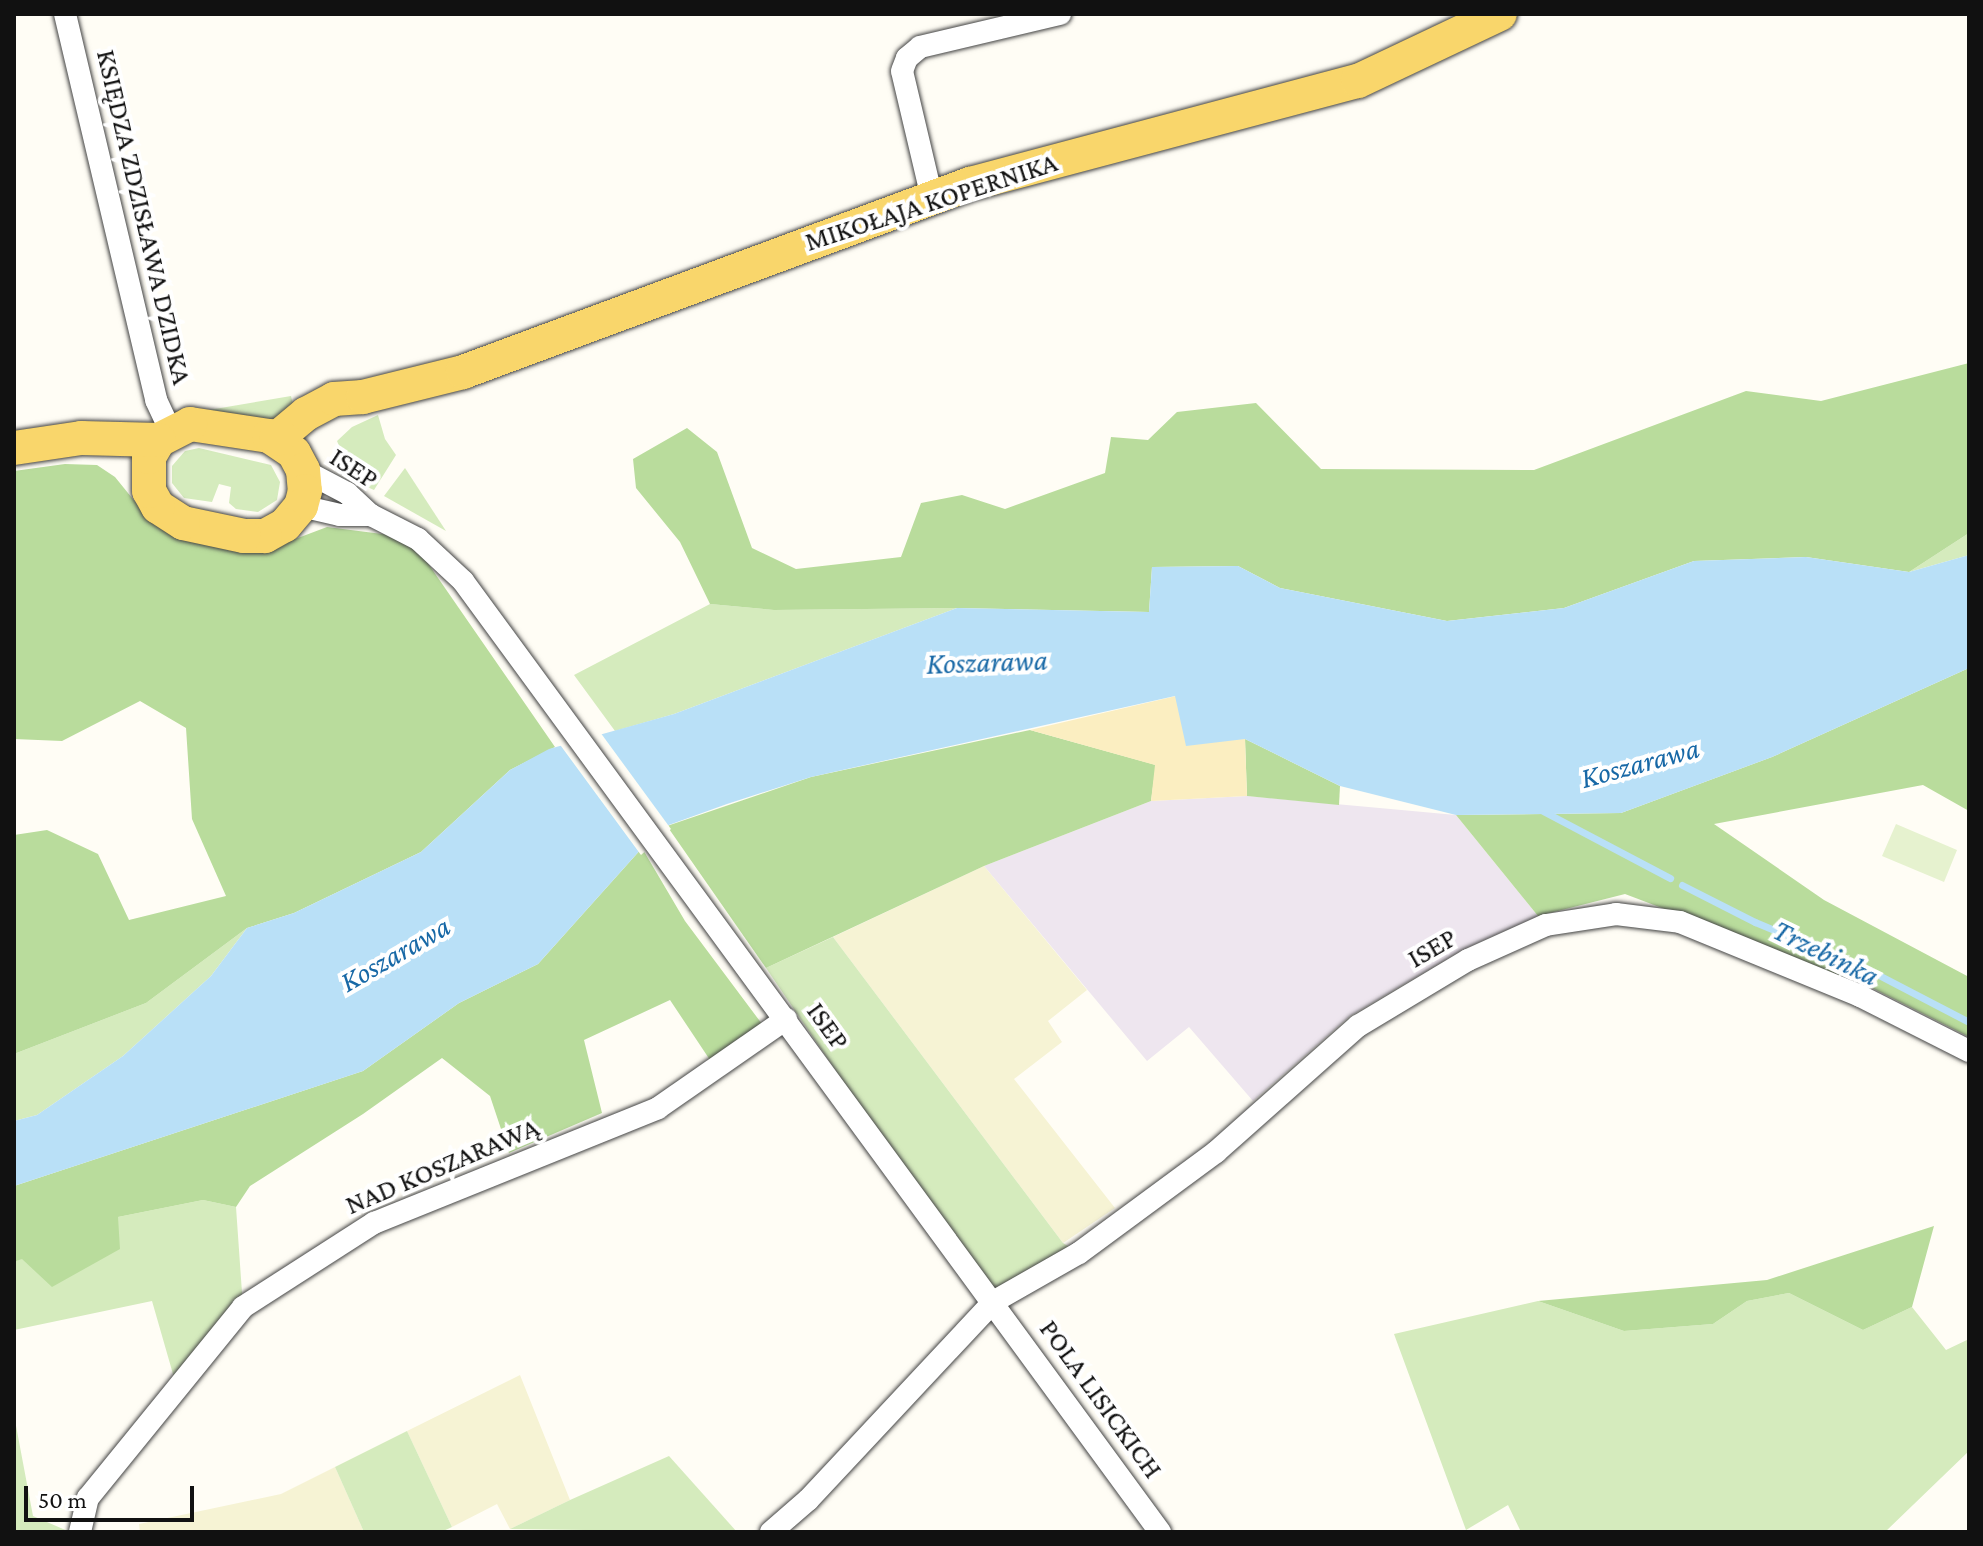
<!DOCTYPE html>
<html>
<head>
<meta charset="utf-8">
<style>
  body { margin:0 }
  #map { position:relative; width:1983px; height:1546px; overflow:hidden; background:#fffdf5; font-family:"Crimson Pro",serif }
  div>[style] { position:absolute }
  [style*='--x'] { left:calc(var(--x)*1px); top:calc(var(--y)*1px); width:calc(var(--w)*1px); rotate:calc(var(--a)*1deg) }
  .industrial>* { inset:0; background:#eee6ef }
  .farmland>* { inset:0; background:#f6f3d4 }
  .green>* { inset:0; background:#d5ebbd }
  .forest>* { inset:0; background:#b9dc9c }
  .sand>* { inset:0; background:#fbeec1 }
  .pitch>* { inset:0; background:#e6f2cf }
  .water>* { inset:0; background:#b9e0f7 }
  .pier>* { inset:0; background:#fffdf5 }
  .stream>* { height:7px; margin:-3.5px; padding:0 3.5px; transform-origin:3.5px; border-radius:3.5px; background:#b9e0f7 }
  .roads { filter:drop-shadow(0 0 2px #444) drop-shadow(0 0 2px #444) }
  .street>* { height:22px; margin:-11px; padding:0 11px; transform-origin:11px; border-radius:11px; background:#fff }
  .primary>* { height:34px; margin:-17px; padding:0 17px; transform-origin:17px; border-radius:17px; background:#f9d66b }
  span { translate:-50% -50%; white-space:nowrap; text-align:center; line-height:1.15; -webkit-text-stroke:8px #fff; paint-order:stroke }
  .street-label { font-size:28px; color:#111 }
  .water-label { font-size:30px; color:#1768a6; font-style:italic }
  .frame { position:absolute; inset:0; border:16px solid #111; pointer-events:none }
  .scale { position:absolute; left:24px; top:1486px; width:170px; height:36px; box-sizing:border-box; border:4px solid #111; border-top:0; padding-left:10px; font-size:24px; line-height:28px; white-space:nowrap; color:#111; -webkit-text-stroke:6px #fff; paint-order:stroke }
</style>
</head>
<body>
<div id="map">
  <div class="industrial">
    <div style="clip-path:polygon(1247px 796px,1456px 815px,1538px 916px,1462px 950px,1350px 1016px,1253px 1101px,1189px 1027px,1147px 1061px,984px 866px,1151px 801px)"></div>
  </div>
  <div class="farmland">
    <div style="clip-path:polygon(984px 866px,1087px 990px,1048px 1021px,1062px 1042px,1014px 1079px,1115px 1208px,1063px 1243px,833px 937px)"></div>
    <div style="clip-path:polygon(520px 1375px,570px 1500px,510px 1529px,497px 1504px,452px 1527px,407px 1431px)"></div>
    <div style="clip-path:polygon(335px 1467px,364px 1532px,140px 1532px,139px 1524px,281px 1494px)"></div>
  </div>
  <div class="green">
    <div style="clip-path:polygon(291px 396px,295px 413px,275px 423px,197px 412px)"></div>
    <div style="clip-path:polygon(378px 415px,385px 439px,396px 455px,374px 490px,354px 481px,337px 441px,352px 427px)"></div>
    <div style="clip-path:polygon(199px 448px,271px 465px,280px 482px,277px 500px,258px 512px,236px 509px,229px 503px,231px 487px,219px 484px,212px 502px,184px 498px,172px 483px,172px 466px,185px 451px)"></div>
    <div style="clip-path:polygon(405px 468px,446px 531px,384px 496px)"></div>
    <div style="clip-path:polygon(1969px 533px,1969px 555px,1909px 572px)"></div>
    <div style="clip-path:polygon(710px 604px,774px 610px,957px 608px,674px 714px,615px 731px,574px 675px)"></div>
    <div style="clip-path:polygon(247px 928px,211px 976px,123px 1056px,37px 1115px,14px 1121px,14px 1054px,146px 1003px)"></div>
    <div style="clip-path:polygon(833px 937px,1063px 1243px,1079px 1253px,993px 1302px,766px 968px)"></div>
    <div style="clip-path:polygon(203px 1200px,236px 1207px,243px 1307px,177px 1388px,152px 1301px,14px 1330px,14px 1262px,118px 1217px)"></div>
    <div style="clip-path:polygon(1789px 1293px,1863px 1330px,1912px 1307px,1946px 1350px,1969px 1339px,1969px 1451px,1885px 1532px,1521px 1532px,1508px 1505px,1466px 1530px,1394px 1334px,1538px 1301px,1624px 1331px,1713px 1324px,1747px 1301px)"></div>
    <div style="clip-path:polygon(14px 1415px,33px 1516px,70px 1532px,14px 1532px)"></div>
    <div style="clip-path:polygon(407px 1431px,452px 1527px,441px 1532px,364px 1532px,335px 1467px)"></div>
    <div style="clip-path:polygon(669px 1456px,737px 1532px,510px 1529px,570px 1500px)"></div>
  </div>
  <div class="forest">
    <div style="clip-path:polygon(1969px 363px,1969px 533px,1909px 572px,1806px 557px,1694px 561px,1564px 608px,1447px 621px,1280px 588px,1238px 566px,1152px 567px,1149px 612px,957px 608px,774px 610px,710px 604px,680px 542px,636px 488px,633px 459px,687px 428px,717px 452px,752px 548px,796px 569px,901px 557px,921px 503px,962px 495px,1005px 509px,1105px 473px,1111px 437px,1148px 440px,1177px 412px,1256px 403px,1321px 469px,1534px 470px,1746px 391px,1821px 401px)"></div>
    <div style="clip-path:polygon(65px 464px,97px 465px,115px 477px,145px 514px,274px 547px,327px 527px,390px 535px,411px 547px,427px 562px,555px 747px,510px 770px,421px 852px,294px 913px,247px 928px,146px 1003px,14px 1054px,14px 835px,47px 830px,98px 854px,129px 920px,226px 896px,192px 819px,186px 728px,140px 701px,62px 741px,14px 739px,14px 471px)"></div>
    <div style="clip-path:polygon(1969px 668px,1969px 811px,1923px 785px,1714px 824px,1824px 900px,1969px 977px,1969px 1037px,1870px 987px,1625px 894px,1538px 916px,1456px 815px,1621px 813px,1772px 757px)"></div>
    <div style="clip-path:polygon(1030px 730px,1156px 765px,1151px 801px,984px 866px,766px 968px,667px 826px,811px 777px)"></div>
    <div style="clip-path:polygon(1245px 739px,1340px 786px,1339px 805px,1247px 796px)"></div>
    <div style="clip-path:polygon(642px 848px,685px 921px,762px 1024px,710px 1060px,670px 1000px,584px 1040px,602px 1113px,509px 1153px,490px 1096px,442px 1058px,363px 1114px,250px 1186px,236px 1207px,203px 1200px,118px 1217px,120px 1249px,52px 1287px,22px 1259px,14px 1262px,14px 1186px,363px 1071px,459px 1003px,538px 964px)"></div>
    <div style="clip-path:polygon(1934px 1226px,1912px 1307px,1863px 1330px,1789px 1293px,1747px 1301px,1713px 1324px,1624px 1331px,1538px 1301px,1767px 1280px)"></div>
  </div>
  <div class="sand">
    <div style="clip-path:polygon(1176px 696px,1245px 739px,1247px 796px,1151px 801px,1155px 765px,1030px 730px)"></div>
  </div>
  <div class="pitch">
    <div style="clip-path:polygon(1896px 824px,1957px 850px,1944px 882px,1882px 856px)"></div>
  </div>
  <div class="water">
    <div style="clip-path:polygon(1969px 555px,1969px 668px,1772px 757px,1621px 813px,1456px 815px,1340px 786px,1245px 739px,1186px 746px,1175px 696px,811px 777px,727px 804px,666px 826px,642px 848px,538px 964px,459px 1003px,363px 1071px,14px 1186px,14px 1121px,37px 1115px,123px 1056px,211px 976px,247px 928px,294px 913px,421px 852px,510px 770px,549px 749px,674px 714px,957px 608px,1149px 612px,1152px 567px,1238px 566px,1280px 588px,1447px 621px,1564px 608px,1694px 561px,1806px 557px,1909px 572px)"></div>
  </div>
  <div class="pier">
    <div style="clip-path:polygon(600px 732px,671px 829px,641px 855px,558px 742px)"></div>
  </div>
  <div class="stream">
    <div style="--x:1541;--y:810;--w:146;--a:27.8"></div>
    <div style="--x:1682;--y:885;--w:82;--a:26.9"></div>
    <div style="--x:1755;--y:922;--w:124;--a:22.8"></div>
    <div style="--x:1869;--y:970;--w:113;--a:27.5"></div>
  </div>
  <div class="roads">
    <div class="street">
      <div style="--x:65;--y:14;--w:397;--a:76.7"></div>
      <div style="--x:156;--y:400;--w:35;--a:65"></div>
      <div style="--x:932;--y:198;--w:130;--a:-103.3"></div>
      <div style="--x:902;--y:71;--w:14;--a:-69"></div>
      <div style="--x:907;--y:58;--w:17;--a:-40"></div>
      <div style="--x:920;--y:47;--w:144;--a:-13.3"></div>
      <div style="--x:303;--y:470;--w:50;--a:27.6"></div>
      <div style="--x:347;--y:493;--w:33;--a:43"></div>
      <div style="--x:371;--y:515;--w:53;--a:27.1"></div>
      <div style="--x:418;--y:539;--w:62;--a:43"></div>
      <div style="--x:463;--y:581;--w:1179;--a:53.76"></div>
      <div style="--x:301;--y:506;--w:40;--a:13"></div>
      <div style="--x:340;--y:515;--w:31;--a:0"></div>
      <div style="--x:80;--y:1532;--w:35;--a:-77"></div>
      <div style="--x:88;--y:1498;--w:246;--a:-50.9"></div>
      <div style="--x:243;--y:1307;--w:156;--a:-32.7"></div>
      <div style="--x:374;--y:1223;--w:306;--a:-22"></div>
      <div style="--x:658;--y:1108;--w:156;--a:-34.8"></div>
      <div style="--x:771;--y:1532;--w:49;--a:-40.9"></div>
      <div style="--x:808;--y:1500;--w:271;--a:-46.9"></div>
      <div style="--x:993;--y:1302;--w:99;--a:-29.7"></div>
      <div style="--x:1079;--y:1253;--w:170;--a:-36.4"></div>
      <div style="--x:1216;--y:1152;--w:190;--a:-41.6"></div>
      <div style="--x:1358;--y:1026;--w:128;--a:-31"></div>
      <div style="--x:1468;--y:960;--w:85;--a:-24.2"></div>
      <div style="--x:1546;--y:925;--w:71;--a:-8.9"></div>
      <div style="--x:1616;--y:914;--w:64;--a:7.1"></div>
      <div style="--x:1680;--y:922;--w:195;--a:22.3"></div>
      <div style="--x:1860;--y:996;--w:122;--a:26.8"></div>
    </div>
    <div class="primary">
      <div style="--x:190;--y:424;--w:80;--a:8.6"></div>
      <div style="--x:269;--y:436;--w:30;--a:34"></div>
      <div style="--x:294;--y:453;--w:19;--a:62"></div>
      <div style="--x:303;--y:470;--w:21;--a:85"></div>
      <div style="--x:305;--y:491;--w:16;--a:105"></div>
      <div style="--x:301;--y:506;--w:25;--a:130"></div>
      <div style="--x:285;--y:525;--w:23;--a:151"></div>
      <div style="--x:265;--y:536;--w:21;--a:180"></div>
      <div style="--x:244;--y:536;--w:62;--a:-168"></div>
      <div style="--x:183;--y:523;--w:30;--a:-147"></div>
      <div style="--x:158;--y:507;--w:18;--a:-119"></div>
      <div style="--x:149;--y:491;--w:34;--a:-90"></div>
      <div style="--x:149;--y:457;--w:20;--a:-60"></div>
      <div style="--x:159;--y:440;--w:35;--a:-27"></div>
      <div style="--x:276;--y:439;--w:39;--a:-40"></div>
      <div style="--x:306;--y:414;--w:32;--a:-28"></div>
      <div style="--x:334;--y:399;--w:29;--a:-4"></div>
      <div style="--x:363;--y:397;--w:103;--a:-14"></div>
      <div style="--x:463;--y:372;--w:541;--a:-20.35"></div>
      <div style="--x:970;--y:184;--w:401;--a:-14.9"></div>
      <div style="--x:1358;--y:81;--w:157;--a:-25.3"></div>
      <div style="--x:14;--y:448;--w:68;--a:-8.5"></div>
      <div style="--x:81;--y:438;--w:78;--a:1.5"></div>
    </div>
  </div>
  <div class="street-label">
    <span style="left:931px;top:202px;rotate:-18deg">MIKOŁAJA KOPERNIKA</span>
    <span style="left:144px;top:217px;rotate:77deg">KSIĘDZA ZDZISŁAWA DZIDKA</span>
    <span style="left:354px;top:468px;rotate:33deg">ISEP</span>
    <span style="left:1432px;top:948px;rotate:-30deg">ISEP</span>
    <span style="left:828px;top:1026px;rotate:54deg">ISEP</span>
    <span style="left:442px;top:1166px;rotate:-23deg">NAD KOSZARAWĄ</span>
    <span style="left:1101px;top:1399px;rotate:54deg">POLA LISICKICH</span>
  </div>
  <div class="water-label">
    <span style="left:987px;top:662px;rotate:-2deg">Koszarawa</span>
    <span style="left:1640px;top:763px;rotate:-15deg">Koszarawa</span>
    <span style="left:1826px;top:953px;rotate:26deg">Trzebinka</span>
    <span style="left:395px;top:954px;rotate:-30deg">Koszarawa</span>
  </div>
  <div class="frame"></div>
  <div class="scale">50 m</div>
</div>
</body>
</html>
